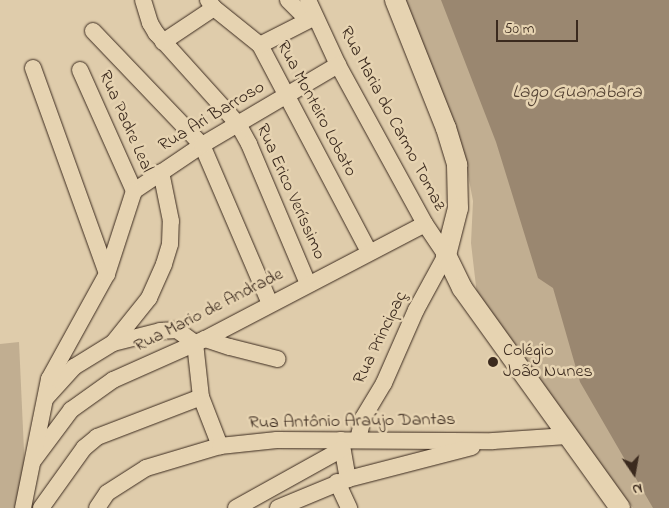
<!DOCTYPE html>
<html>
<head>
<meta charset="utf-8">
<style>
  body { margin:0 }
  #map { position:relative; width:669px; height:508px; overflow:hidden; background:#dfccab; font-family:"Indie Flower",sans-serif }
  div>[style] { position:absolute }
  [style*='--x'] { left:calc(var(--x)*1px); top:calc(var(--y)*1px); width:calc(var(--w)*1px); rotate:calc(var(--a)*1deg) }
  .green>* { inset:0; background:#c1ae91 }
  .water>* { inset:0; background:#9a8770 }
  .roads { filter:drop-shadow(0 0 1px #3b2a1e) drop-shadow(0 0 1px #3b2a1e) }
  .minor>* { height:16px; margin:-8px; padding:0 8px; transform-origin:8px; border-radius:8px; background:#e6d3b1 }
  .major>* { height:20px; margin:-10px; padding:0 10px; transform-origin:10px; border-radius:10px; background:#e6d3b1 }
  .dots>* { width:14px; height:14px; translate:-50% -50%; box-sizing:border-box; border:2px solid #e6d3b1; border-radius:50% }
  span { translate:-50% -50%; white-space:nowrap; text-align:center; line-height:1.15; -webkit-text-stroke:5px #e6d3b1; paint-order:stroke }
  .street-label { font-size:18px; color:#3b2a1e }
  .poi-label { font-size:18px; color:#3b2a1e }
  .left { translate:0 -50%; text-align:left }
  .water-label { font-size:19px; color:#534132; font-style:italic }
  .north { position:absolute; left:609px; top:448px; width:50px; height:50px; -webkit-text-stroke:4px #e6d3b1; paint-order:stroke; rotate:168deg; font-size:14px; font-weight:700; line-height:20px; text-align:center; color:#3b2a1e }
  .north::after { content:''; display:block; margin:auto; width:18px; height:22px; background:#3b2a1e; clip-path:polygon(50% 0,100% 100%,50% 72%,0 100%) }
  .scale { position:absolute; left:496px; top:20px; width:82px; height:22px; box-sizing:border-box; border:2px solid #3b2a1e; border-top:0; padding-left:6px; font-size:15px; line-height:18px; white-space:nowrap; color:#3b2a1e; -webkit-text-stroke:4px #e6d3b1; paint-order:stroke }
</style>
</head>
<body>
<div id="map">
  <div class="green">
    <div style="clip-path:polygon(399px 0,669px 0,669px 508px,633px 508px,477px 295px,471px 243px,473px 201px,466px 164px)"></div>
    <div style="clip-path:polygon(19px 342px,25px 473px,17px 508px,0 508px,0 344px)"></div>
  </div>
  <div class="water">
    <div style="clip-path:polygon(441px 0,669px 0,669px 508px,653px 508px,580px 382px,553px 288px,538px 278px,496px 142px)"></div>
  </div>
  <div class="roads">
    <div class="minor">
      <div style="--x:143;--y:0;--w:24;--a:73"></div>
      <div style="--x:150;--y:23;--w:12;--a:59"></div>
      <div style="--x:156;--y:33;--w:122;--a:48"></div>
      <div style="--x:238;--y:124;--w:23;--a:61"></div>
      <div style="--x:249;--y:144;--w:152;--a:67.1"></div>
      <div style="--x:208;--y:0;--w:10;--a:53"></div>
      <div style="--x:214;--y:8;--w:59;--a:38.8"></div>
      <div style="--x:260;--y:45;--w:234;--a:62.2"></div>
      <div style="--x:288;--y:0;--w:28;--a:45"></div>
      <div style="--x:308;--y:0;--w:72;--a:65.2"></div>
      <div style="--x:338;--y:65;--w:181;--a:61.3"></div>
      <div style="--x:425;--y:224;--w:37;--a:56"></div>
      <div style="--x:446;--y:255;--w:63;--a:118.6"></div>
      <div style="--x:416;--y:310;--w:80;--a:113.7"></div>
      <div style="--x:384;--y:383;--w:41;--a:121"></div>
      <div style="--x:363;--y:418;--w:22;--a:103"></div>
      <div style="--x:93;--y:31;--w:158;--a:46.3"></div>
      <div style="--x:202;--y:145;--w:173;--a:66.8"></div>
      <div style="--x:163;--y:42;--w:61;--a:-33.7"></div>
      <div style="--x:260;--y:45;--w:62;--a:-27"></div>
      <div style="--x:33;--y:68;--w:219;--a:70.2"></div>
      <div style="--x:80;--y:70;--w:133;--a:65.9"></div>
      <div style="--x:134;--y:191;--w:82;--a:-34.1"></div>
      <div style="--x:202;--y:145;--w:158;--a:-30.5"></div>
      <div style="--x:205;--y:339;--w:26;--a:18"></div>
      <div style="--x:230;--y:347;--w:49;--a:14.3"></div>
      <div style="--x:113;--y:343;--w:58;--a:-51.3"></div>
      <div style="--x:149;--y:298;--w:37;--a:-66"></div>
      <div style="--x:164;--y:264;--w:21;--a:-73"></div>
      <div style="--x:170;--y:244;--w:23;--a:-88"></div>
      <div style="--x:171;--y:221;--w:50;--a:-101.5"></div>
      <div style="--x:46;--y:398;--w:42;--a:-47.9"></div>
      <div style="--x:74;--y:367;--w:46;--a:-31.6"></div>
      <div style="--x:113;--y:343;--w:49;--a:-14.3"></div>
      <div style="--x:160;--y:331;--w:17;--a:-3"></div>
      <div style="--x:177;--y:330;--w:22;--a:36"></div>
      <div style="--x:195;--y:343;--w:54;--a:83.7"></div>
      <div style="--x:201;--y:397;--w:53;--a:68.8"></div>
      <div style="--x:341;--y:440;--w:40;--a:80"></div>
      <div style="--x:33;--y:461;--w:64;--a:-53.3"></div>
      <div style="--x:71;--y:410;--w:52;--a:-35.5"></div>
      <div style="--x:113;--y:380;--w:101;--a:-24"></div>
      <div style="--x:205;--y:339;--w:248;--a:-27.6"></div>
      <div style="--x:337;--y:482;--w:29;--a:65"></div>
      <div style="--x:23;--y:508;--w:132;--a:-78.6"></div>
      <div style="--x:49;--y:379;--w:120;--a:-61.1"></div>
      <div style="--x:107;--y:274;--w:87;--a:-72"></div>
      <div style="--x:41;--y:508;--w:74;--a:-54.4"></div>
      <div style="--x:84;--y:448;--w:17;--a:-40"></div>
      <div style="--x:97;--y:437;--w:111;--a:-21"></div>
      <div style="--x:97;--y:508;--w:18;--a:-56"></div>
      <div style="--x:107;--y:493;--w:46;--a:-32.7"></div>
      <div style="--x:146;--y:468;--w:77;--a:-16.6"></div>
      <div style="--x:220;--y:446;--w:57;--a:-6"></div>
      <div style="--x:277;--y:440;--w:216;--a:0.3"></div>
      <div style="--x:493;--y:441;--w:74;--a:-3.9"></div>
      <div style="--x:236;--y:508;--w:121;--a:-29.1"></div>
      <div style="--x:278;--y:508;--w:76;--a:-22.5"></div>
      <div style="--x:348;--y:479;--w:128;--a:-14.5"></div>
    </div>
    <div class="major">
      <div style="--x:395;--y:0;--w:138;--a:68.3"></div>
      <div style="--x:446;--y:128;--w:39;--a:73"></div>
      <div style="--x:457;--y:165;--w:43;--a:88.7"></div>
      <div style="--x:458;--y:208;--w:49;--a:104.3"></div>
      <div style="--x:446;--y:255;--w:37;--a:64"></div>
      <div style="--x:462;--y:288;--w:271;--a:54.3"></div>
    </div>
  </div>
  <div class="dots">
    <div style="left:493px;top:362px;background:#3b2a1e"></div>
  </div>
  <div class="street-label">
    <span style="left:316px;top:109px;rotate:62deg">Rua Monteiro Lobato</span>
    <span style="left:212px;top:117px;rotate:-31deg">Rua Ari Barroso</span>
    <span style="left:392px;top:119px;rotate:62deg">Rua Maria do Carmo Tomaz</span>
    <span style="left:125px;top:122px;rotate:66deg">Rua Padre Leal</span>
    <span style="left:290px;top:192px;rotate:66deg">Rua Erico Veríssimo</span>
    <span style="left:209px;top:311px;rotate:-27deg">Rua Mario de Andrade</span>
    <span style="left:381px;top:338px;rotate:-64deg">Rua Principaç</span>
    <span style="left:352px;top:422px;rotate:-1deg">Rua Antônio Araújo Dantas</span>
  </div>
  <div class="poi-label">
    <span class="left" style="left:503px;top:362px">Colégio<br>João Nunes</span>
  </div>
  <div class="water-label">
    <span style="left:577px;top:93px">Lago Guanabara</span>
  </div>
  <div class="north">N</div>
  <div class="scale">50 m</div>
</div>
</body>
</html>
